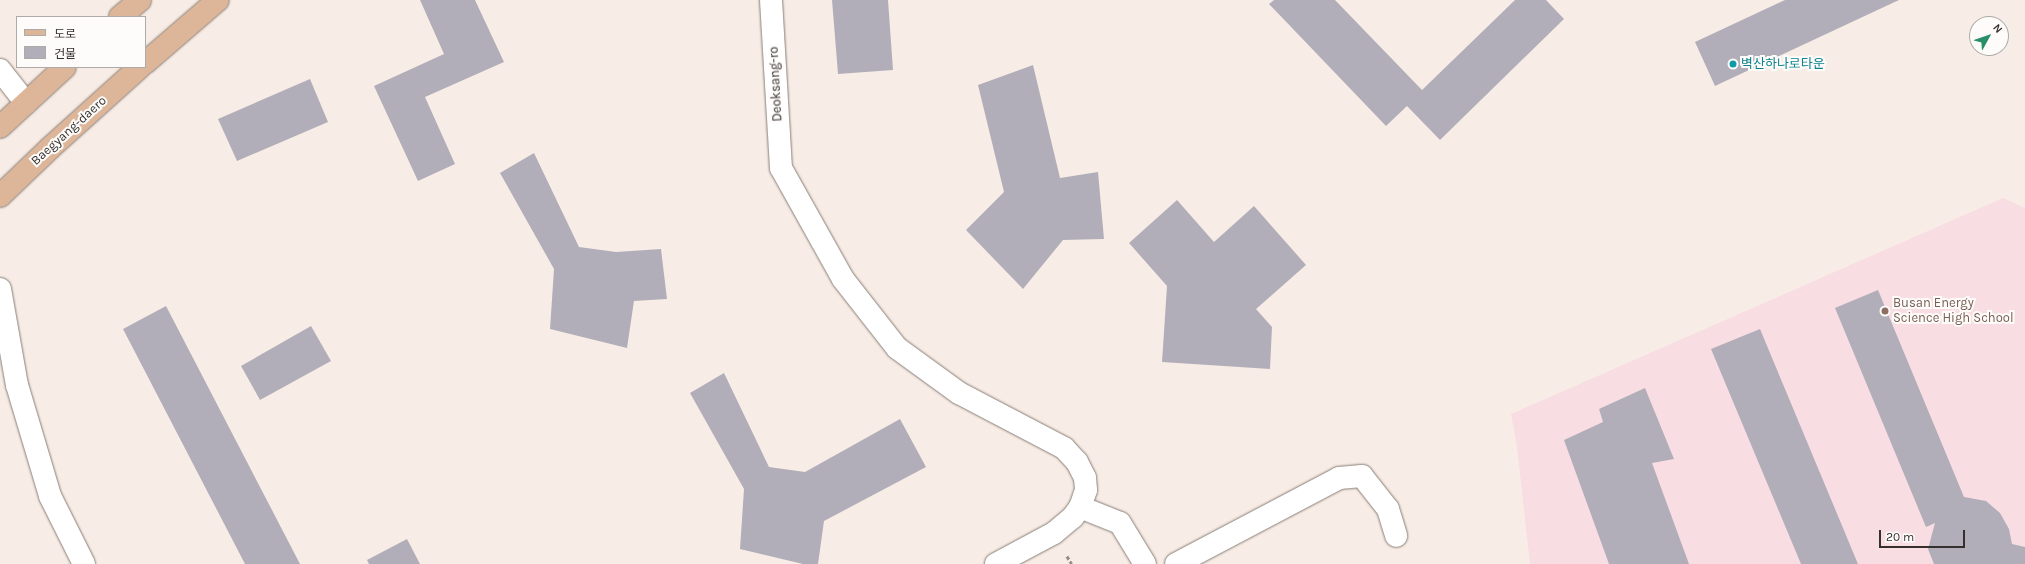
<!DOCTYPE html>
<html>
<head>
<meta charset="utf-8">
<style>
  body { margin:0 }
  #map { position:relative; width:2025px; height:564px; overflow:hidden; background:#f8ede6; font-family:Karla,"Noto Sans KR",sans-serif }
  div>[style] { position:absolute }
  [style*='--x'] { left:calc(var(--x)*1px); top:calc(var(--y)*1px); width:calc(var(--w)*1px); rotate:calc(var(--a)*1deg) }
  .education>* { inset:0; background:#f8dde2 }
  .building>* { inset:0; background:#b2aeb9 }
  .path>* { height:2.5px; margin-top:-1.25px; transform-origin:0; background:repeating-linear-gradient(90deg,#968e89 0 4px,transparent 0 6px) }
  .roads { filter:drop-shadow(0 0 1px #877e77) drop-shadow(0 0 1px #877e77) }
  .minor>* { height:22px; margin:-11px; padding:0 11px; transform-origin:11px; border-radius:11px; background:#fff }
  .major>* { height:22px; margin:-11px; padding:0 11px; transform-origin:11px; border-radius:11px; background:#ddb599 }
  .dots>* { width:11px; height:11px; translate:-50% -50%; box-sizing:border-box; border:2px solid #fefcfa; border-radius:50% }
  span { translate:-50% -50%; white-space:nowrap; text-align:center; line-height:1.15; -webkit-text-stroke:4px #fefcfa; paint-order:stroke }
  .culture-label { font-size:13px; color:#0d838f }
  .left { translate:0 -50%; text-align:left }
  .street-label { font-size:13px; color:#34302d }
  .education-label { font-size:13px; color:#785e54 }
  .legend { position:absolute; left:16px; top:16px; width:130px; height:52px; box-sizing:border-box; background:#fefcfa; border:1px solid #adaaa8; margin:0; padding:5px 7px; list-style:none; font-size:12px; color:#34302d }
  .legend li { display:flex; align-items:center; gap:8px; height:20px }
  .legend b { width:20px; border:1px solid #adaaa8 }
  .north { position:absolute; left:1969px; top:16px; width:40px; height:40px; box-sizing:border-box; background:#fefcfa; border:1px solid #adaaa8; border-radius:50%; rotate:50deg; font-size:11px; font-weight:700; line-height:16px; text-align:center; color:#34302d }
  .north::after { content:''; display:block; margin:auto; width:14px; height:18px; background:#298f6a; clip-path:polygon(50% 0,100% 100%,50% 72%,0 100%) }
  .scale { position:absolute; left:1879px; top:530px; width:86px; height:18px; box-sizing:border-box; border:2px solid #34302d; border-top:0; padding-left:5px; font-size:12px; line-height:14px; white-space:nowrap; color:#34302d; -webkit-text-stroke:3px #fefcfa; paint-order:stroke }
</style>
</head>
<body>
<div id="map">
  <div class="education">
    <div style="clip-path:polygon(2003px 198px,2025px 208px,2025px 564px,1530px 564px,1517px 447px,1511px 414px)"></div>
  </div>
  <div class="building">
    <div style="clip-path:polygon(420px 0,475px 0,504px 62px,425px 97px,455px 164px,418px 181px,374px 86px,444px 54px)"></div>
    <div style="clip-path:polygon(832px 0,888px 0,893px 70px,838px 74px)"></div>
    <div style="clip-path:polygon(1274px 0,1335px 0,1422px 90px,1515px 0,1546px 0,1564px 19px,1440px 140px,1407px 106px,1386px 126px,1269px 4px)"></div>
    <div style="clip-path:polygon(1785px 0,1899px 0,1715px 86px,1695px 42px)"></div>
    <div style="clip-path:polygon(1033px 65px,1060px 178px,1098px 172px,1104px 239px,1063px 240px,1023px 289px,966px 230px,1004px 192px,978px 85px)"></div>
    <div style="clip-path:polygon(310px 79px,328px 122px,237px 161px,218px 119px)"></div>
    <div style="clip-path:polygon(534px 153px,579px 247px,616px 252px,661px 249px,667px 299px,634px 301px,627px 348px,550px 329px,554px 269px,500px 173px)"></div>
    <div style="clip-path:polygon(1177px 200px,1214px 242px,1254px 206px,1306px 265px,1256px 309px,1272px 327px,1270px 369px,1162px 362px,1167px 286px,1129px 243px)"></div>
    <div style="clip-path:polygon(1878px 290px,1964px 497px,1986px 501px,2000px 513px,2009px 529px,2012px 544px,2025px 547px,2025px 564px,1934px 564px,1928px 549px,1935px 523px,1926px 527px,1835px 308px)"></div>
    <div style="clip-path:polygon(166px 306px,300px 564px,245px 564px,123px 329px)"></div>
    <div style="clip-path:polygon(311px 326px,331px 361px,260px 400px,241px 366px)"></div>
    <div style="clip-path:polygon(1760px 329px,1858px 564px,1801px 564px,1711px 349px)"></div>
    <div style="clip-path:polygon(724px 373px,769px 467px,805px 472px,900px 419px,926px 467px,824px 521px,818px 564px,803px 564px,740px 549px,744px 489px,690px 393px)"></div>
    <div style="clip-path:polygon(1645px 388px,1674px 459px,1652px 463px,1689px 564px,1609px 564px,1564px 440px,1603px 422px,1599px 409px)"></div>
    <div style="clip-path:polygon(407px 539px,420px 564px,369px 564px,367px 560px)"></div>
  </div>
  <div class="path">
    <div style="--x:1067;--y:556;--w:9;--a:58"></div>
  </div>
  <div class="roads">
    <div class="minor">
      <div style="--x:771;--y:0;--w:168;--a:86.6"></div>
      <div style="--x:781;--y:168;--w:127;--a:60.8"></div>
      <div style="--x:843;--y:279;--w:88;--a:52"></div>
      <div style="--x:897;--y:348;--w:77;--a:36"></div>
      <div style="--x:959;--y:393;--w:119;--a:27.6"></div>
      <div style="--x:1064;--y:448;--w:19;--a:47"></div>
      <div style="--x:1077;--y:462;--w:18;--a:63"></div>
      <div style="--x:1085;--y:478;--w:12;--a:85"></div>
      <div style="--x:1086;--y:490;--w:18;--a:109"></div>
      <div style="--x:1080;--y:507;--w:12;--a:125"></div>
      <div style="--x:1073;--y:517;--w:25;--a:140"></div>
      <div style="--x:1054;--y:533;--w:66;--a:151.9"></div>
      <div style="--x:0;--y:70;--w:42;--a:51.8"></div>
      <div style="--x:0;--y:289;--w:97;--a:80"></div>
      <div style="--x:17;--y:385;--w:116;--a:73.4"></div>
      <div style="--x:50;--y:496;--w:76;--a:63.4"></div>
      <div style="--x:1080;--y:507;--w:43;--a:21.8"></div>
      <div style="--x:1120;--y:523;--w:48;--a:58.6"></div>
      <div style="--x:1176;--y:564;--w:184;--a:-27.8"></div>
      <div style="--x:1339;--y:478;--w:23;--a:-5"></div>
      <div style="--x:1362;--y:476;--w:42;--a:51.8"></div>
      <div style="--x:1388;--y:509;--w:28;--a:73"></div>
    </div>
    <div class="major">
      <div style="--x:120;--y:17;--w:26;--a:-40"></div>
      <div style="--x:145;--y:63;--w:96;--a:-40.8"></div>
      <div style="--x:0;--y:127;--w:88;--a:-42.7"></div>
      <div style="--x:0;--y:196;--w:69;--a:-43.8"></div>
      <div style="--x:50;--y:148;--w:121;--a:-42"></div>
    </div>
  </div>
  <div class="dots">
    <div style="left:1733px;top:64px;background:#0f9aa8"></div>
    <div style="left:1885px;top:311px;background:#8d6e63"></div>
  </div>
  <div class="culture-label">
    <span class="left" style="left:1741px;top:64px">벽산하나로타운</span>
  </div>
  <div class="street-label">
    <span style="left:776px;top:84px;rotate:-93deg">Deoksang-ro</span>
    <span style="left:69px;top:131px;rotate:-42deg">Baegyang-daero</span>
  </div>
  <div class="education-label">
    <span class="left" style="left:1893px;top:311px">Busan Energy<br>Science High School</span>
  </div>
  <ul class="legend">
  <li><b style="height:5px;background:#ddb599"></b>도로</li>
  <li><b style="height:11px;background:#b2aeb9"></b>건물</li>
  </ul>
  <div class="north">N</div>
  <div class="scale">20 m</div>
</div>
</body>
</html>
